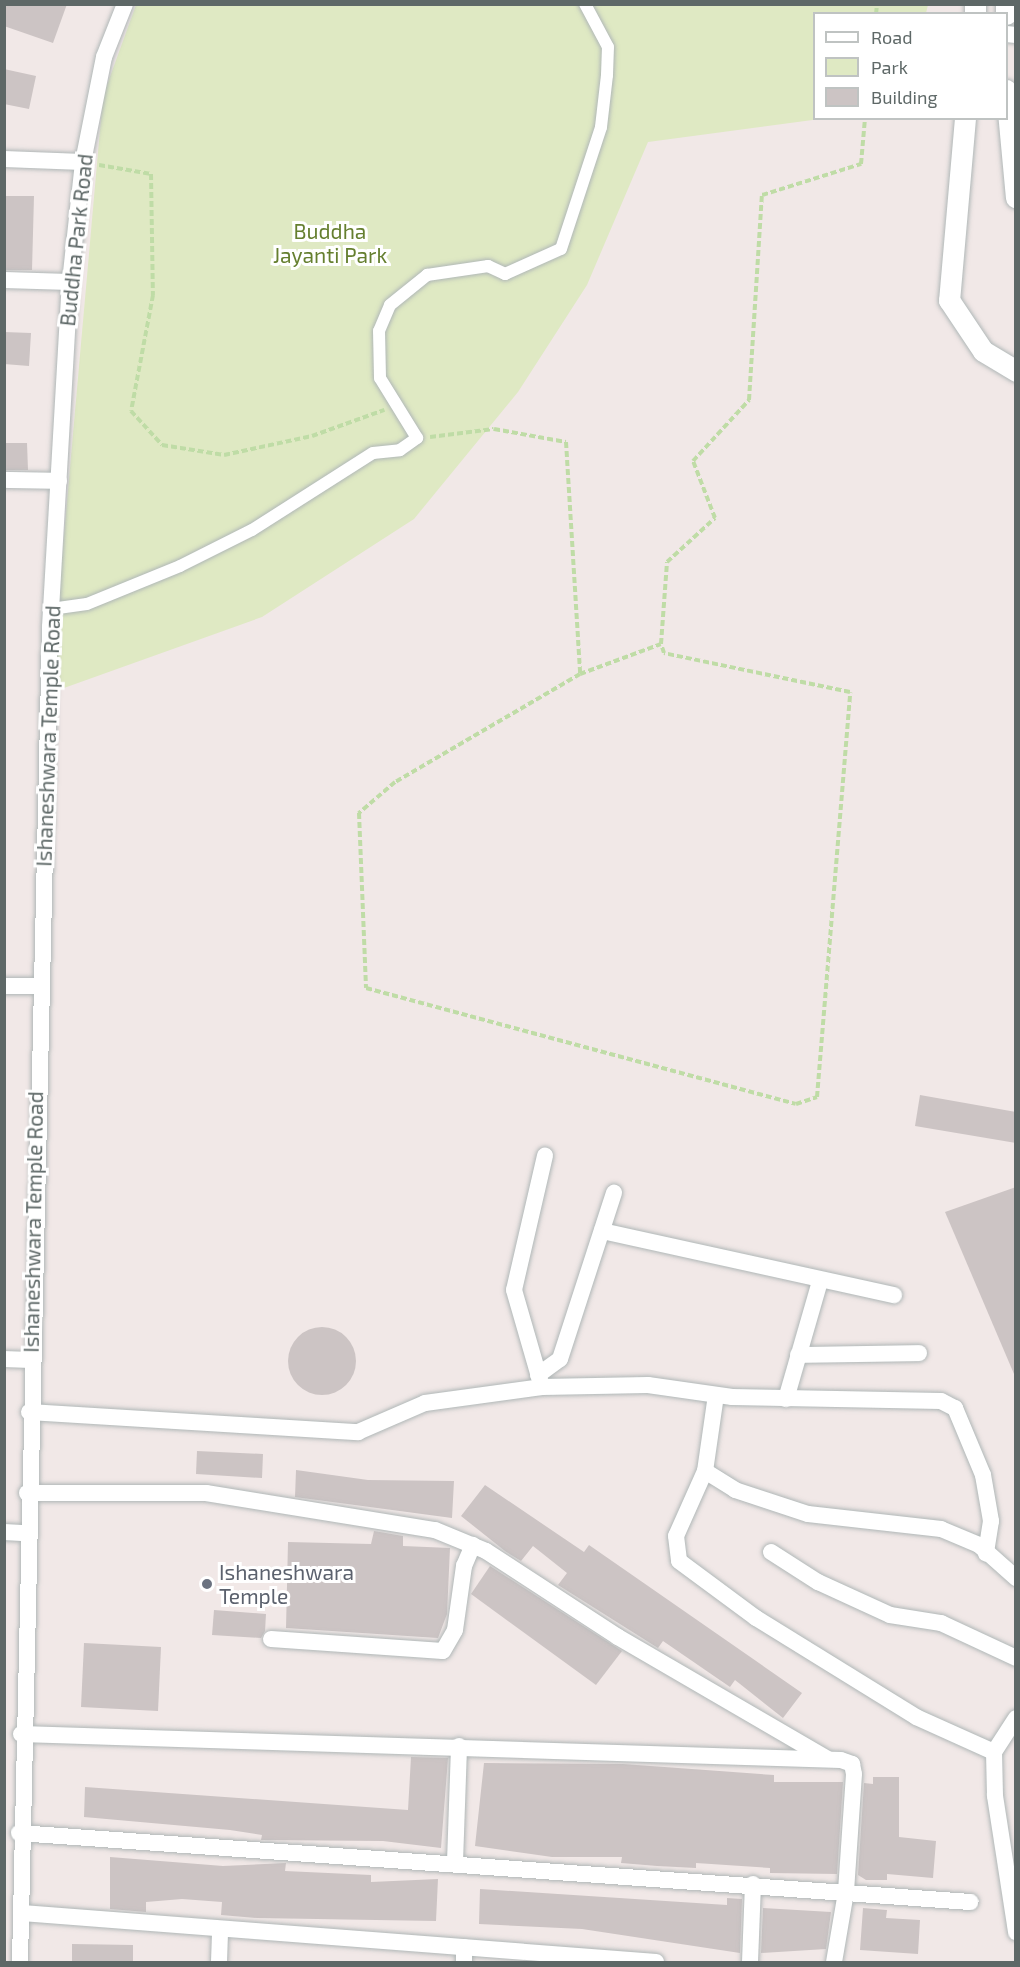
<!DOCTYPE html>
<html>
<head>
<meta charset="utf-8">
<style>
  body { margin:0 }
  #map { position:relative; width:1020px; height:1967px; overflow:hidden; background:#f1e8e7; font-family:"Exo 2",sans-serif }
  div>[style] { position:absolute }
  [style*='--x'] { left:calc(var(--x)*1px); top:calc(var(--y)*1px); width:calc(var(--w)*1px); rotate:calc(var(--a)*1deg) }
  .green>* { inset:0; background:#dfe9c3 }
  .building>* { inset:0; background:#ccc4c4 }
  .round { border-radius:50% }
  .path>* { height:4px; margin-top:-2px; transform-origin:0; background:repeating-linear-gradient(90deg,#bfdca6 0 6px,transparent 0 9px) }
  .roads { filter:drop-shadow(0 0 2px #b0b7b7) drop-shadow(0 0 2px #b0b7b7) }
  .pedestrian>* { height:12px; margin:-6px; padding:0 6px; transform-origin:6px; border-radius:6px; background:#fff }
  .minor>* { height:16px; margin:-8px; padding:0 8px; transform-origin:8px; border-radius:8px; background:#fff }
  .tertiary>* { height:21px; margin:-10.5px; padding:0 10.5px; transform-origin:10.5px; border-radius:10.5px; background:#fff }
  .dots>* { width:16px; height:16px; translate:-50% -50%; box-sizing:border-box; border:3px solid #fff; border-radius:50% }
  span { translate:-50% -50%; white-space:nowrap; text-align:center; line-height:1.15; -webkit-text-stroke:6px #fff; paint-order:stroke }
  .park-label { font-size:21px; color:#657f2f }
  .street-label { font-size:21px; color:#5e6867 }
  .worship-label { font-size:21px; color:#5b616d }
  .left { translate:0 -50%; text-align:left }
  .frame { position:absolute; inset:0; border:6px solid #5e6867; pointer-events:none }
  .legend { position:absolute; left:813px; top:12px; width:195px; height:108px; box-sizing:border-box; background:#fff; border:2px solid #bfc3c2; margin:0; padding:8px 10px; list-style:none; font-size:18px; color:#5e6867 }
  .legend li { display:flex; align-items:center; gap:12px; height:30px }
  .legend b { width:30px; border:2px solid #bfc3c2 }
</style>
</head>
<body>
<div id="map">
  <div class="green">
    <div style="clip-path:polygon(136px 5px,928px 5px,926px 13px,814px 14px,814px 118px,820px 119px,648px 142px,587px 285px,518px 392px,414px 519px,262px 617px,50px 693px,103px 96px)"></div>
  </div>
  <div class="building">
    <div style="clip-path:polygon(4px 4px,67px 4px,53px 43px,4px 26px)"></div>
    <div style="clip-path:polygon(4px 69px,36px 76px,29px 109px,4px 104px)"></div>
    <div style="clip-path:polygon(4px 196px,34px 196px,32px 270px,4px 270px)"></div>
    <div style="clip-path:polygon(4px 332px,31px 333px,29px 366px,4px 364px)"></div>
    <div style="clip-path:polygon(4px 443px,27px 443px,28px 470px,4px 470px)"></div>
    <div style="clip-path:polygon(920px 1095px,1016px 1112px,1016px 1143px,915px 1126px)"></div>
    <div style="clip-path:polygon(1016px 1187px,1016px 1374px,1014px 1374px,945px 1212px)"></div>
    <div class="round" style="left:288px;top:1327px;width:68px;height:68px"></div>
    <div style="clip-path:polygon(197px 1451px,263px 1454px,262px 1478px,196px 1474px)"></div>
    <div style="clip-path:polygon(296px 1470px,368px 1480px,454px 1481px,452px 1518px,295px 1497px)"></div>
    <div style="clip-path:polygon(485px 1485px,584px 1552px,589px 1545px,802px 1693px,783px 1718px,735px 1680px,730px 1687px,663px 1641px,658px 1648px,558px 1585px,567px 1573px,533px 1546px,521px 1561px,505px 1551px,461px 1516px)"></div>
    <div style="clip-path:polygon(374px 1531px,403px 1536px,403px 1546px,450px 1548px,447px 1614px,438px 1638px,286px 1628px,288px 1542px,371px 1544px)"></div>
    <div style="clip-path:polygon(490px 1566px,622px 1651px,596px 1685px,471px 1594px)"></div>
    <div style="clip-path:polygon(214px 1610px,266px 1614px,265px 1631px,261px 1638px,212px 1635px)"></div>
    <div style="clip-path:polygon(84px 1643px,161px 1647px,158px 1711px,81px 1707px)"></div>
    <div style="clip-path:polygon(411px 1757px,448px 1758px,441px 1848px,383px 1841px,261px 1840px,262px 1835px,230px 1830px,84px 1817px,85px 1787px,408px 1810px)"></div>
    <div style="clip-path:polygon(484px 1763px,623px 1764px,774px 1775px,774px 1782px,843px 1782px,837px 1874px,770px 1873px,770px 1868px,696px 1863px,696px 1868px,657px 1866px,621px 1863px,622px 1857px,552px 1857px,475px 1846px)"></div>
    <div style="clip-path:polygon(873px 1777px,899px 1777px,899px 1837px,936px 1841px,933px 1878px,887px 1874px,887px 1880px,866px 1880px,858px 1875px,864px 1783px,873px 1784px)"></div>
    <div style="clip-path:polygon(110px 1857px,223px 1866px,286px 1863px,285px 1871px,371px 1875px,371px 1882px,438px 1879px,436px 1921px,257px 1918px,221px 1915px,222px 1902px,182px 1899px,146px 1902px,146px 1912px,110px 1909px)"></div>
    <div style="clip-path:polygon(480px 1889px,727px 1905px,727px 1898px,742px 1899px,740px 1953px,582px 1929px,479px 1924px)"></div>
    <div style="clip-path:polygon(763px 1908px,831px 1912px,826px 1949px,761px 1953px)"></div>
    <div style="clip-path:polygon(863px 1908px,887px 1910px,886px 1918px,920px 1920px,918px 1954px,860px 1950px)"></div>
    <div style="clip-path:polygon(72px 1944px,133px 1945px,133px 1962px,72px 1962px)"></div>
  </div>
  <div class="path">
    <div style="--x:876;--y:14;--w:10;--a:-84"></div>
    <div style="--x:99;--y:165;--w:53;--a:9.8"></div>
    <div style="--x:151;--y:174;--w:121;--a:89.1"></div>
    <div style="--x:153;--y:295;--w:118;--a:100.7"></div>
    <div style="--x:131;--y:411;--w:46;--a:47.6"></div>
    <div style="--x:162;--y:445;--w:63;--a:9.2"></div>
    <div style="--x:224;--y:455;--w:90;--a:-12.2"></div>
    <div style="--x:312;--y:436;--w:77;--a:-19.9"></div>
    <div style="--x:430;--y:437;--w:64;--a:-7.1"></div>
    <div style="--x:494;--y:429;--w:73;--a:10.2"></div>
    <div style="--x:566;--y:442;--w:232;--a:86.5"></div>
    <div style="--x:580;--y:674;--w:86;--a:-20.3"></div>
    <div style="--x:661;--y:644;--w:82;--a:-85.8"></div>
    <div style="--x:667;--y:562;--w:65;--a:-42.5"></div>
    <div style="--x:715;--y:518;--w:61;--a:-111.1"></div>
    <div style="--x:693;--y:461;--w:83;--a:-47.4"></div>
    <div style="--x:749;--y:400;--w:205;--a:-86.4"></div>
    <div style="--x:762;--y:195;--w:104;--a:-17.4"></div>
    <div style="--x:861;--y:164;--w:46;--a:-85"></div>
    <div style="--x:580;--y:674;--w:214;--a:149.7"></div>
    <div style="--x:395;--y:782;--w:48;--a:139.3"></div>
    <div style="--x:359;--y:813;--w:175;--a:87.7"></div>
    <div style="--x:366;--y:988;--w:445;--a:15.1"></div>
    <div style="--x:796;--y:1104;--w:22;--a:-18"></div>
    <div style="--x:817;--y:1097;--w:406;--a:-85.3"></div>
    <div style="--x:850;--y:692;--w:190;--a:-168.2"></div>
    <div style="--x:664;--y:653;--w:9;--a:-108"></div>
  </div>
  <div class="roads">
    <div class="pedestrian">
      <div style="--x:51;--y:609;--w:36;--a:-8"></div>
      <div style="--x:87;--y:604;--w:100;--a:-22.2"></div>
      <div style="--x:180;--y:566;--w:80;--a:-26.6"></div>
      <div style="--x:252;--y:530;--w:143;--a:-32.5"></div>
      <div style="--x:373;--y:453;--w:27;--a:-6"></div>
      <div style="--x:400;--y:450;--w:21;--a:-35"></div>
      <div style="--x:417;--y:438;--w:70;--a:-121.7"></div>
      <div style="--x:380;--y:378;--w:47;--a:-91.2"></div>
      <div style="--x:379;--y:331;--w:28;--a:-67"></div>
      <div style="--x:390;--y:305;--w:48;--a:-39"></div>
      <div style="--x:427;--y:275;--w:62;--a:-8.4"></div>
      <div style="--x:488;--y:266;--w:19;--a:25"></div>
      <div style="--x:505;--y:274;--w:61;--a:-24.1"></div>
      <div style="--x:561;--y:249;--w:128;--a:-71.8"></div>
      <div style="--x:601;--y:127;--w:52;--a:-83.4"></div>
      <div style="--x:607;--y:75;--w:28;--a:-88"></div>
      <div style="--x:608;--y:47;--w:49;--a:-118.1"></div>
    </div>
    <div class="minor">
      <div style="--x:1006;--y:34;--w:10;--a:6"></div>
      <div style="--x:4;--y:159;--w:79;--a:2.2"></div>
      <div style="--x:4;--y:280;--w:66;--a:1.7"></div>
      <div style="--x:4;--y:480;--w:55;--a:1"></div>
      <div style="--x:4;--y:986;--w:35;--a:0"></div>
      <div style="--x:602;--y:1231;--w:299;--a:12.4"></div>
      <div style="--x:798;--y:1355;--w:121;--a:-0.9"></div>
      <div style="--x:4;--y:1359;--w:26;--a:2"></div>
      <div style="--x:538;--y:1375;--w:27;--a:-36"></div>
      <div style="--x:560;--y:1359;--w:175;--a:-72"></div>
      <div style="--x:542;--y:1387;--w:101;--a:-106.1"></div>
      <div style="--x:514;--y:1290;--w:138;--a:-77"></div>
      <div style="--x:716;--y:1395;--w:77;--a:98.2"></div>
      <div style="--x:705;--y:1471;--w:71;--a:114"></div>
      <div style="--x:676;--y:1536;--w:25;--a:83"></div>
      <div style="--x:679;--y:1561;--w:96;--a:36.5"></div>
      <div style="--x:756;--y:1618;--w:188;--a:31.7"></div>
      <div style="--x:916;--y:1717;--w:85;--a:24.2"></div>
      <div style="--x:786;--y:1399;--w:123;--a:-73.9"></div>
      <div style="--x:29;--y:1412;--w:330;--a:3.5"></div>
      <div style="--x:358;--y:1432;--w:73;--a:-23.4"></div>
      <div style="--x:425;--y:1403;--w:118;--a:-7.8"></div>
      <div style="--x:542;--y:1387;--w:106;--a:-1.1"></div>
      <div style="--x:648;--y:1385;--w:85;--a:8.1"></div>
      <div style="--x:732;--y:1397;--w:209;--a:1.1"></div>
      <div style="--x:941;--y:1401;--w:16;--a:27"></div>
      <div style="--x:955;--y:1408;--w:73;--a:67.3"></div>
      <div style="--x:983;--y:1475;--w:47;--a:80.1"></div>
      <div style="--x:991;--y:1521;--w:33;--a:99"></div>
      <div style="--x:705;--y:1471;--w:36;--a:32"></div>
      <div style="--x:735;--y:1490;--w:77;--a:18.2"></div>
      <div style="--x:808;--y:1514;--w:134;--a:6.4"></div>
      <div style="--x:941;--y:1529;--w:41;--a:22.8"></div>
      <div style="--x:979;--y:1545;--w:50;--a:41.7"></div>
      <div style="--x:27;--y:1493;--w:179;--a:0"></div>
      <div style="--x:206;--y:1493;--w:232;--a:9.2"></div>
      <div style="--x:435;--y:1530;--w:55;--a:22.4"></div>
      <div style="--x:486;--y:1551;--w:158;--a:33.1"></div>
      <div style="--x:618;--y:1637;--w:241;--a:30.2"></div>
      <div style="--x:4;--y:1532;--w:22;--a:3"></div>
      <div style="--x:771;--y:1552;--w:56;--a:32.6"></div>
      <div style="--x:818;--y:1582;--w:79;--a:24.6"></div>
      <div style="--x:890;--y:1615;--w:52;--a:8.9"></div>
      <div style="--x:941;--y:1623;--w:83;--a:25"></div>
      <div style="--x:271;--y:1639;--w:172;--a:4"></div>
      <div style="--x:443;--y:1651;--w:24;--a:-60"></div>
      <div style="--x:455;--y:1630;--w:65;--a:-82"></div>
      <div style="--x:464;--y:1566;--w:23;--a:-67"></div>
      <div style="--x:1016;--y:1718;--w:40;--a:122.9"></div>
      <div style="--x:994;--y:1752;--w:44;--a:88.7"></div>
      <div style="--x:995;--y:1796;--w:138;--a:81.2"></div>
      <div style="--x:21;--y:1734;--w:820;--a:1.82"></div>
      <div style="--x:841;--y:1760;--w:12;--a:20"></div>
      <div style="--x:852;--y:1764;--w:10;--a:79"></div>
      <div style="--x:854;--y:1774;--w:118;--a:93.9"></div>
      <div style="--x:846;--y:1892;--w:71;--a:99.7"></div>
      <div style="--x:19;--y:1833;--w:954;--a:4.15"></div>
      <div style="--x:455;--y:1862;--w:116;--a:-88"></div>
      <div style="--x:22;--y:1913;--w:636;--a:4.42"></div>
      <div style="--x:20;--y:1962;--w:1335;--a:-88.71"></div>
      <div style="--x:50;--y:627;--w:346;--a:-86.7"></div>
      <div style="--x:70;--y:282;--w:121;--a:-83.8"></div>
      <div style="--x:83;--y:162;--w:107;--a:-78.7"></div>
      <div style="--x:104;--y:57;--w:57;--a:-68.4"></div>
      <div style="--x:219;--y:1962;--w:31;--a:-88"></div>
      <div style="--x:464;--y:1962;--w:15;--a:-90"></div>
      <div style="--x:750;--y:1962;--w:78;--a:-87.8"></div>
    </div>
    <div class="tertiary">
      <div style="--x:975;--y:14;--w:10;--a:-90"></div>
      <div style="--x:1006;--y:14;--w:10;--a:-90"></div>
      <div style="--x:1006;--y:90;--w:108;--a:84.7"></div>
      <div style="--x:965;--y:118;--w:183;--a:95"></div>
      <div style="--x:949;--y:300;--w:61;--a:56.3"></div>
      <div style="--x:983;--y:351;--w:39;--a:31"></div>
    </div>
  </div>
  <div class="dots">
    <div style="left:207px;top:1584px;background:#6b7280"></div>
  </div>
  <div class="park-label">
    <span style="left:330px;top:243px">Buddha<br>Jayanti Park</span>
  </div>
  <div class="street-label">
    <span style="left:76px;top:240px;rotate:-84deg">Buddha Park Road</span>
    <span style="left:48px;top:736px;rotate:-88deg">Ishaneshwara Temple Road</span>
    <span style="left:33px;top:1222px;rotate:-89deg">Ishaneshwara Temple Road</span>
  </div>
  <div class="worship-label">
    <span class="left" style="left:219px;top:1584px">Ishaneshwara<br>Temple</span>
  </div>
  <div class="frame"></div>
  <ul class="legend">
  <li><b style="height:8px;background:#fff"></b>Road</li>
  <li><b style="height:16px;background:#dfe9c3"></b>Park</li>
  <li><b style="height:16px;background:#ccc4c4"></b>Building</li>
  </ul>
</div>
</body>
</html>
